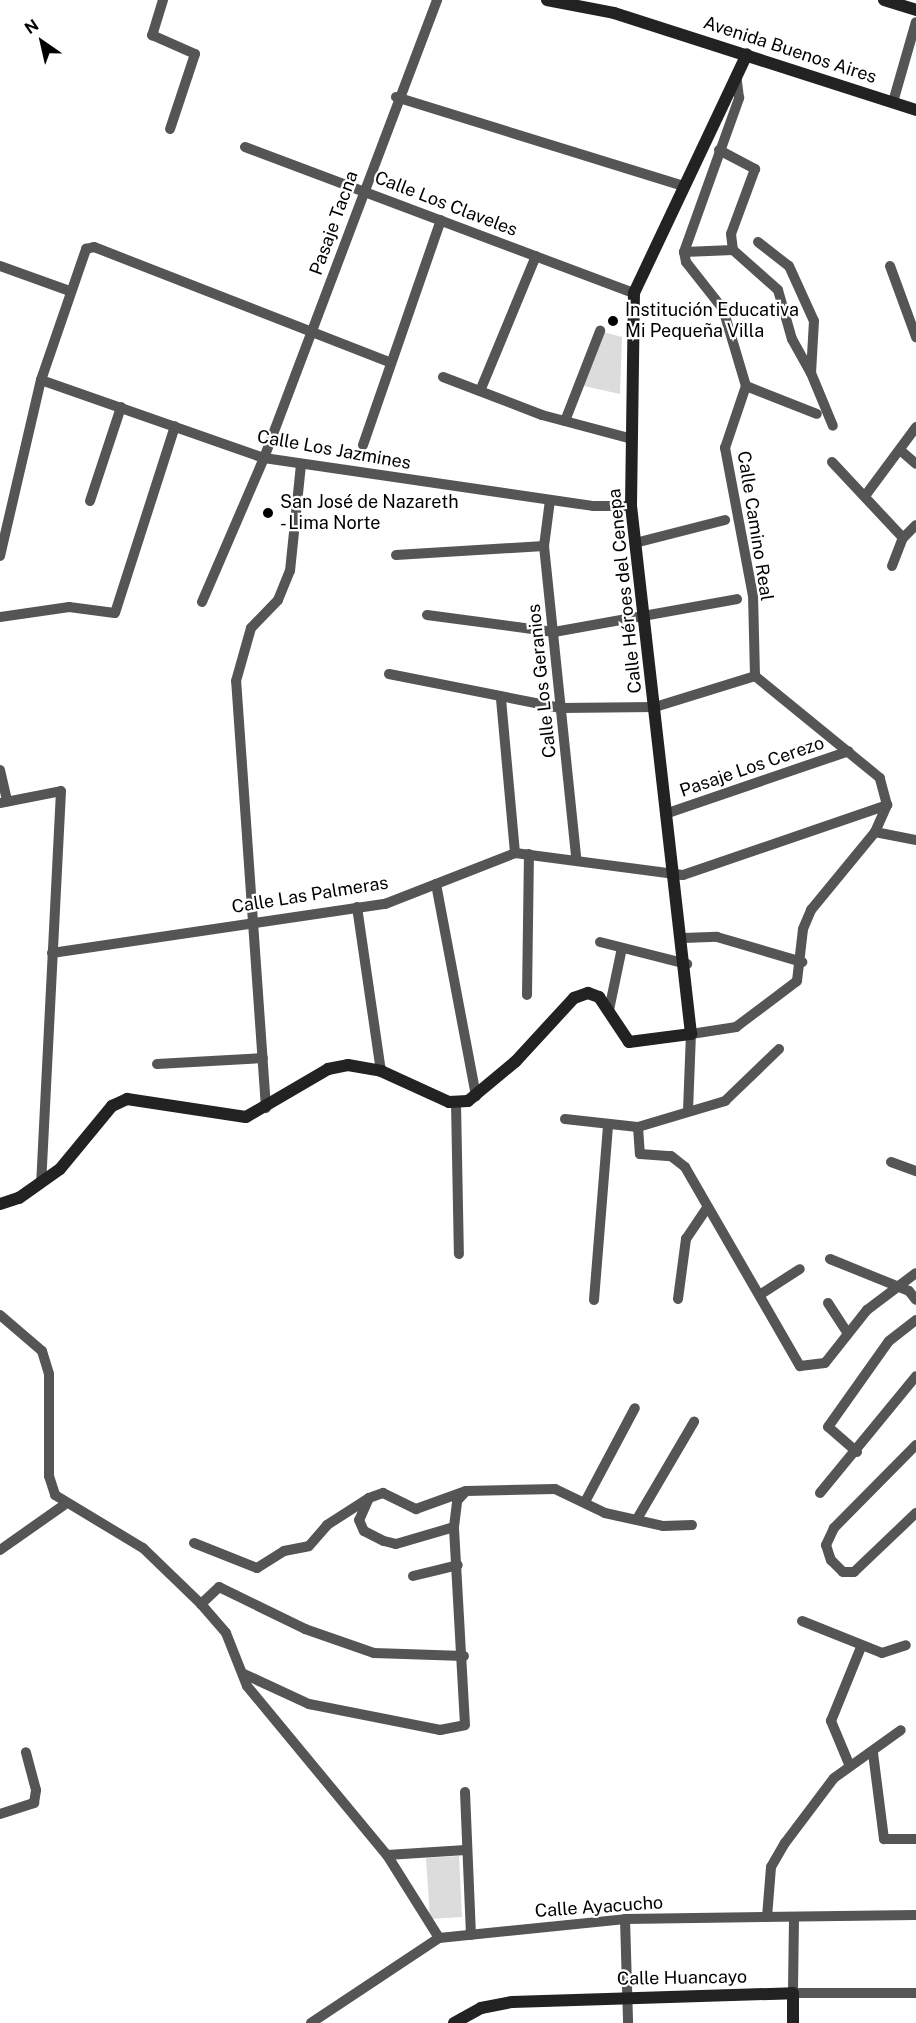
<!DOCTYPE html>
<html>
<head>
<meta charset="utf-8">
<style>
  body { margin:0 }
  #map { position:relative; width:916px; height:2023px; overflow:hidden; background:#fff; font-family:"Public Sans",sans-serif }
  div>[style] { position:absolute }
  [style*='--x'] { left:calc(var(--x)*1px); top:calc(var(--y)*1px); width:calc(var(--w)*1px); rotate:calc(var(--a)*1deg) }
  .green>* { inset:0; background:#dcdcdc }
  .street>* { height:10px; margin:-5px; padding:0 5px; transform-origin:5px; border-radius:5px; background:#555 }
  .secondary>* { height:12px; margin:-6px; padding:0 6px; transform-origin:6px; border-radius:6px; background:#222 }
  .dots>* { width:16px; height:16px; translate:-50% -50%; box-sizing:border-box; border:3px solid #fff; border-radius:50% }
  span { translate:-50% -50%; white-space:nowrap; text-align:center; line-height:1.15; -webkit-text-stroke:4.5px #fff; paint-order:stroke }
  .street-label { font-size:18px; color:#000 }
  .poi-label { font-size:18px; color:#000 }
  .left { translate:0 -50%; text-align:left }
  .north { position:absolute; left:12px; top:12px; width:60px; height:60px; -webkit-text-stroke:4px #fff; paint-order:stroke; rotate:326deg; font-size:16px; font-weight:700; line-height:24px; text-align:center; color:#000 }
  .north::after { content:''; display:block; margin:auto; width:21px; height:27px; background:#000; clip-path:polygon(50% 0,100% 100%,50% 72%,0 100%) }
</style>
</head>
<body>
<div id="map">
  <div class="green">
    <div style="clip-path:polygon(600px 331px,622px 337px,620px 394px,579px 385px)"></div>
    <div style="clip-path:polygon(459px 1856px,462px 1917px,430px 1919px,426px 1858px)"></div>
  </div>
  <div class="street">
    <div style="--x:163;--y:0;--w:37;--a:107"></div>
    <div style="--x:152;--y:35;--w:47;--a:23.8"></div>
    <div style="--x:195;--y:54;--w:79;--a:108.4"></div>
    <div style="--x:396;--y:97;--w:298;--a:17.2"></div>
    <div style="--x:893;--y:102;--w:83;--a:-74"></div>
    <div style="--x:245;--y:147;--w:415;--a:20.6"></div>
    <div style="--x:719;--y:150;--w:41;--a:27.8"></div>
    <div style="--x:755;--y:169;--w:69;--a:110.3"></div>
    <div style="--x:731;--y:234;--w:16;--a:83"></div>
    <div style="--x:733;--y:250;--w:60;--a:41.6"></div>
    <div style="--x:778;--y:290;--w:51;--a:74.1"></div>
    <div style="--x:792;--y:339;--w:39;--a:61"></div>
    <div style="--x:758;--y:242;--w:39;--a:38"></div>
    <div style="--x:789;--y:266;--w:60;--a:65.6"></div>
    <div style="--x:814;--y:321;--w:52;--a:93.3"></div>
    <div style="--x:811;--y:373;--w:57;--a:67.5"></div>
    <div style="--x:684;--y:252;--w:49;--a:-2.3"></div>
    <div style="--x:0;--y:266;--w:74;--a:19.7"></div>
    <div style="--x:890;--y:266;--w:76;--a:69.9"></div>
    <div style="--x:443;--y:377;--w:106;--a:21"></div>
    <div style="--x:542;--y:415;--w:93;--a:14.9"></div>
    <div style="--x:41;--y:380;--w:236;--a:19.3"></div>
    <div style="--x:264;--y:458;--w:332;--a:8.3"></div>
    <div style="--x:593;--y:506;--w:38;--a:0"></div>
    <div style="--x:746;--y:386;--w:76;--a:21.5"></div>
    <div style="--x:480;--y:391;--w:146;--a:-67.5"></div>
    <div style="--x:565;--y:421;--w:97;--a:-68.7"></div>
    <div style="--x:363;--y:445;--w:238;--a:-70.9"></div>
    <div style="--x:900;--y:450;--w:21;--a:41"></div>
    <div style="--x:832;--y:462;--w:104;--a:46.9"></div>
    <div style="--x:865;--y:496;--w:86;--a:-53.5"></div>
    <div style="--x:550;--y:500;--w:46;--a:97.4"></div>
    <div style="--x:544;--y:546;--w:314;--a:84.1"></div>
    <div style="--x:90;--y:501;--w:99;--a:-71.7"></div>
    <div style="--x:635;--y:543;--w:93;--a:-14.3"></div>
    <div style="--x:396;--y:555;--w:148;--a:-3.5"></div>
    <div style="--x:0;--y:556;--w:181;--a:-76.9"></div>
    <div style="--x:41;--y:380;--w:139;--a:-71"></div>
    <div style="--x:86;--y:249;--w:8;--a:-14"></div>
    <div style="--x:94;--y:247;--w:317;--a:21.3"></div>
    <div style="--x:892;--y:566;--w:30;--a:-69"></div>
    <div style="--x:903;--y:538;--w:18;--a:-45"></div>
    <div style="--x:202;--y:602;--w:157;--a:-66.7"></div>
    <div style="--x:264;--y:458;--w:490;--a:-69.3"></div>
    <div style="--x:427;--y:615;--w:128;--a:7.6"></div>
    <div style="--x:554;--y:632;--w:186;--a:-10.2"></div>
    <div style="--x:0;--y:617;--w:70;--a:-8.2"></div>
    <div style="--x:69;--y:607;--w:46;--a:7.4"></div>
    <div style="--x:115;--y:613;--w:196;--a:-72.2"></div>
    <div style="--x:389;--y:674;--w:175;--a:11.2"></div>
    <div style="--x:561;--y:708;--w:94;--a:-0.6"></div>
    <div style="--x:655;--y:707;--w:105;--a:-17.2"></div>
    <div style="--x:501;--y:699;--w:155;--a:84.8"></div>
    <div style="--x:0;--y:770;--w:32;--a:77"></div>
    <div style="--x:0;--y:803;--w:62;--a:-11.1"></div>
    <div style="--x:61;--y:791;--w:391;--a:92.9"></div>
    <div style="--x:665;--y:814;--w:194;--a:-18.9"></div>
    <div style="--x:875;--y:832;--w:42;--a:11"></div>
    <div style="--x:436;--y:884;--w:216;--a:79.3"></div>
    <div style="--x:357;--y:907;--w:166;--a:81.7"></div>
    <div style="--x:683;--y:938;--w:34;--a:-2"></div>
    <div style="--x:717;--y:937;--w:89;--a:16.4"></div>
    <div style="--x:600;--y:942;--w:90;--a:14.2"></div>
    <div style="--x:52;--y:953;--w:337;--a:-8.4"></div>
    <div style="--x:385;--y:904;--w:140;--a:-21.4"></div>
    <div style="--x:515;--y:853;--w:169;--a:7.5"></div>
    <div style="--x:683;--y:875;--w:216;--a:-18.9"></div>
    <div style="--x:527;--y:995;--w:141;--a:-89.2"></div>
    <div style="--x:609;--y:1010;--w:63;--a:-78.2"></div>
    <div style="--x:157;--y:1064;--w:106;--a:-3.2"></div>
    <div style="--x:456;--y:1103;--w:151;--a:88.9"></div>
    <div style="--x:266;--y:1108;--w:428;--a:-94"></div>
    <div style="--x:236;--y:681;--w:55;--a:-74.2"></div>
    <div style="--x:251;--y:628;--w:39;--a:-46"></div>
    <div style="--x:278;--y:600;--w:31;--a:-68"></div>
    <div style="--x:290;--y:571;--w:107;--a:-84.1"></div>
    <div style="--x:688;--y:1111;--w:77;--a:-87.8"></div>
    <div style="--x:691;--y:1034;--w:46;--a:-8.8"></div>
    <div style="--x:736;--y:1027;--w:76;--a:-37"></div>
    <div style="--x:797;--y:981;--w:52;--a:-83.4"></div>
    <div style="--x:803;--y:929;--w:21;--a:-67"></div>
    <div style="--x:811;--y:910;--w:101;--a:-50.6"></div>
    <div style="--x:875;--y:832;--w:30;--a:-66"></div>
    <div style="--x:887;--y:805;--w:28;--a:-105"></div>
    <div style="--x:880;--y:778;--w:161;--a:-140.8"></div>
    <div style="--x:755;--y:676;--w:80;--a:-91.4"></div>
    <div style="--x:753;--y:596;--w:151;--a:-100.7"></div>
    <div style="--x:725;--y:448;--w:65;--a:-71.3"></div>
    <div style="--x:746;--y:386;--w:80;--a:-106.6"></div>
    <div style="--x:723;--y:309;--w:60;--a:-128.2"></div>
    <div style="--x:686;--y:262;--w:10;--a:-101"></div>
    <div style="--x:684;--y:252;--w:164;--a:-70.3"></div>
    <div style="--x:739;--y:98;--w:23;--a:-97"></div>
    <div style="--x:565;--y:1119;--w:73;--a:6.3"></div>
    <div style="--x:638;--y:1127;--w:91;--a:-16.6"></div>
    <div style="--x:725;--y:1101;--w:75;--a:-43.9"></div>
    <div style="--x:638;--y:1127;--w:27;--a:86"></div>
    <div style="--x:640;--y:1154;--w:31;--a:4"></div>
    <div style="--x:671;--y:1156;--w:18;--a:38"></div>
    <div style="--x:685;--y:1167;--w:230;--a:60"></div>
    <div style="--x:800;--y:1366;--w:25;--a:-7"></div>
    <div style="--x:825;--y:1363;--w:68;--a:-51.6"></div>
    <div style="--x:867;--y:1310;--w:61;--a:-37.1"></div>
    <div style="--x:891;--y:1162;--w:27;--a:20"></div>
    <div style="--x:830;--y:1259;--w:85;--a:22.1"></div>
    <div style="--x:909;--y:1291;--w:11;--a:52"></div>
    <div style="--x:761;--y:1294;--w:46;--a:-32.7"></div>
    <div style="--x:678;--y:1299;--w:61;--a:-82.4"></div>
    <div style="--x:686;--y:1239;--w:36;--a:-56"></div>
    <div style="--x:594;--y:1300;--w:175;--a:-85.4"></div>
    <div style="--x:828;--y:1303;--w:35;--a:57"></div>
    <div style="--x:0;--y:1315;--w:55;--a:40.6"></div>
    <div style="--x:42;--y:1351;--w:24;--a:73"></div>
    <div style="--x:49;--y:1374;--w:102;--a:90"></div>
    <div style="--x:49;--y:1476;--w:20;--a:72"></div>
    <div style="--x:55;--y:1495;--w:103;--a:31.1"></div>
    <div style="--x:143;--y:1548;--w:81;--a:44"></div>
    <div style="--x:201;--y:1604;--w:38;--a:49"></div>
    <div style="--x:226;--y:1633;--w:57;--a:68.4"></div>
    <div style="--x:247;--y:1686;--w:219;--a:50.4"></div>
    <div style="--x:387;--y:1855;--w:98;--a:57.9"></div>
    <div style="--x:916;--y:1445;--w:117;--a:134.7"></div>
    <div style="--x:834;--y:1528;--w:19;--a:115"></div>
    <div style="--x:826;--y:1545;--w:16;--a:72"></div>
    <div style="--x:831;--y:1560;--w:17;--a:45"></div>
    <div style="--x:843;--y:1572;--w:11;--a:0"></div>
    <div style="--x:854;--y:1572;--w:86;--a:-43.6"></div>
    <div style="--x:857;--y:1452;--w:38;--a:-139"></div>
    <div style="--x:828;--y:1427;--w:105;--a:-54.7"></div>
    <div style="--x:889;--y:1341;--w:34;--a:-38"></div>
    <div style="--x:820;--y:1493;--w:151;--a:-50.6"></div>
    <div style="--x:369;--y:1498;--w:24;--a:114"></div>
    <div style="--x:359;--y:1520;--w:12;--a:66"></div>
    <div style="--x:364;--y:1531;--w:22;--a:27"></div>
    <div style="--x:384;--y:1541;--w:12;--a:14"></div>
    <div style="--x:396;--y:1544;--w:60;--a:-16.3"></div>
    <div style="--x:586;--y:1500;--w:104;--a:-62"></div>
    <div style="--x:637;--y:1519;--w:113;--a:-59.6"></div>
    <div style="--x:194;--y:1543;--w:68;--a:21.6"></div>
    <div style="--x:257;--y:1568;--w:32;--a:-32"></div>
    <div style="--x:284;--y:1551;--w:25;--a:-11"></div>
    <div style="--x:309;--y:1546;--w:28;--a:-49"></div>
    <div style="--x:327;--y:1525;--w:50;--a:-32.7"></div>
    <div style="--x:369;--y:1498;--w:15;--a:-20"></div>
    <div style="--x:383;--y:1493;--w:37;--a:26"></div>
    <div style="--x:416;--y:1509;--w:53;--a:-19.8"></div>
    <div style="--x:0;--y:1550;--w:78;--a:-35.1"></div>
    <div style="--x:413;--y:1576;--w:46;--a:-13.7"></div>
    <div style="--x:201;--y:1604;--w:25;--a:-43"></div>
    <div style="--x:219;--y:1587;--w:96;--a:26"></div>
    <div style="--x:305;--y:1629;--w:73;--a:19.2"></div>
    <div style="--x:374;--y:1653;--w:90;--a:1.9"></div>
    <div style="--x:802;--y:1621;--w:86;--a:21.8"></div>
    <div style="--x:882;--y:1653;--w:25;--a:-18"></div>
    <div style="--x:244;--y:1674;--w:72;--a:24.8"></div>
    <div style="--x:309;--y:1704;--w:134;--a:11.2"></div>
    <div style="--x:440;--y:1730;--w:25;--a:-11"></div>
    <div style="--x:465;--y:1725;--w:198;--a:-93.2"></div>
    <div style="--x:454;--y:1527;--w:26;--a:-83"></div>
    <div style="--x:457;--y:1501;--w:13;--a:-48"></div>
    <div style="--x:466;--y:1491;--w:89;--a:-1.3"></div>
    <div style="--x:555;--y:1489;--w:55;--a:25.6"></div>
    <div style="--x:605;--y:1513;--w:59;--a:12.6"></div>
    <div style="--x:663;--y:1526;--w:29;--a:-2"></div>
    <div style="--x:873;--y:1753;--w:87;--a:82.7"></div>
    <div style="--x:884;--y:1839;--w:32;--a:0"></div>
    <div style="--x:849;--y:1764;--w:47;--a:-112.7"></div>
    <div style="--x:831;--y:1721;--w:80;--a:-67.9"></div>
    <div style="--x:465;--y:1792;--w:143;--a:87.6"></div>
    <div style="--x:0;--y:1814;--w:36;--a:-18"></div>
    <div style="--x:34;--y:1803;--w:13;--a:-81"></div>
    <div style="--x:36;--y:1790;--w:39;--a:-105"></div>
    <div style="--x:387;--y:1855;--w:79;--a:-3.6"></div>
    <div style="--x:767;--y:1917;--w:50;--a:-85.4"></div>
    <div style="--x:771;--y:1867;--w:28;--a:-60"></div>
    <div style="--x:785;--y:1843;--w:81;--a:-53"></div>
    <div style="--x:834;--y:1778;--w:82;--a:-35.6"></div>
    <div style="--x:794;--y:1918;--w:75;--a:90.8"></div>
    <div style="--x:793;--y:1993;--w:123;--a:0"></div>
    <div style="--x:625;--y:1919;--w:104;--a:88.3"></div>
    <div style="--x:311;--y:2023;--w:154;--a:-33.6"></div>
    <div style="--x:439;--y:1938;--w:187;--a:-5.8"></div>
    <div style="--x:625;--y:1919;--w:291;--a:-0.8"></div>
  </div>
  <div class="secondary">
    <div style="--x:547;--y:0;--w:68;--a:11"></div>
    <div style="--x:614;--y:13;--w:317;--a:17.8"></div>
    <div style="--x:884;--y:0;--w:34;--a:17"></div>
    <div style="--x:0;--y:1204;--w:20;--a:-18"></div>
    <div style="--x:19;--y:1198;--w:50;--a:-35.3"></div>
    <div style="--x:60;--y:1169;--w:82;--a:-50.5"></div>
    <div style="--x:112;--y:1106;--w:17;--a:-25"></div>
    <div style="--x:127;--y:1099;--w:120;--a:8.6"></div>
    <div style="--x:246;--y:1117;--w:95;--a:-30.3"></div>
    <div style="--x:328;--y:1069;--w:20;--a:-11"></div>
    <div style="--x:348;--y:1065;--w:34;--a:10"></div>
    <div style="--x:381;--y:1071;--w:75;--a:24.5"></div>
    <div style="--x:449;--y:1102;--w:19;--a:-3"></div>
    <div style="--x:468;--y:1101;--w:62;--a:-39.8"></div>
    <div style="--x:516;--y:1061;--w:86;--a:-47.4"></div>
    <div style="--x:574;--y:998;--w:15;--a:-20"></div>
    <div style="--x:588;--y:993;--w:12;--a:20"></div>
    <div style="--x:599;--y:997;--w:54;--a:56.3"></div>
    <div style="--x:629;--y:1042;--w:63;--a:-7.4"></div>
    <div style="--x:691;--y:1034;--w:531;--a:-96.48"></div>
    <div style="--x:631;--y:506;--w:213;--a:-89.2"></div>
    <div style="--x:634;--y:293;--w:264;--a:-64.7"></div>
    <div style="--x:454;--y:2023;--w:31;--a:-29"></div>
    <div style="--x:481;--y:2008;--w:32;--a:-11"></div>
    <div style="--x:512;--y:2002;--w:281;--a:-1.8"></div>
    <div style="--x:793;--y:1993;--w:30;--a:90"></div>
  </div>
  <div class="dots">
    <div style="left:613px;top:321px;background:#000"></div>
    <div style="left:268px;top:513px;background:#000"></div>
  </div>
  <div class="street-label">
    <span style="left:790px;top:50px;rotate:18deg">Avenida Buenos Aires</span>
    <span style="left:446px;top:204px;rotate:21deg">Calle Los Claveles</span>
    <span style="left:334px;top:223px;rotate:-70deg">Pasaje Tacna</span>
    <span style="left:334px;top:450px;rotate:10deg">Calle Los Jazmines</span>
    <span style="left:755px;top:526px;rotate:81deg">Calle Camino Real</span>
    <span style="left:625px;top:591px;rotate:-96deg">Calle Héroes del Cenepa</span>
    <span style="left:542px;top:681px;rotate:-96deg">Calle Los Geranios</span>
    <span style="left:752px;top:767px;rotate:-19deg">Pasaje Los Cerezo</span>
    <span style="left:310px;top:895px;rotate:-9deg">Calle Las Palmeras</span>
    <span style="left:599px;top:1907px;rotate:-4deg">Calle Ayacucho</span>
    <span style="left:682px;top:1978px;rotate:-1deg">Calle Huancayo</span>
  </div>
  <div class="poi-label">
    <span class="left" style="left:625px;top:321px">Institución Educativa<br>Mi Pequeña Villa</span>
    <span class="left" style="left:280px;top:513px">San José de Nazareth<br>- Lima Norte</span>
  </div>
  <div class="north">N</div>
</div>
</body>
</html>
